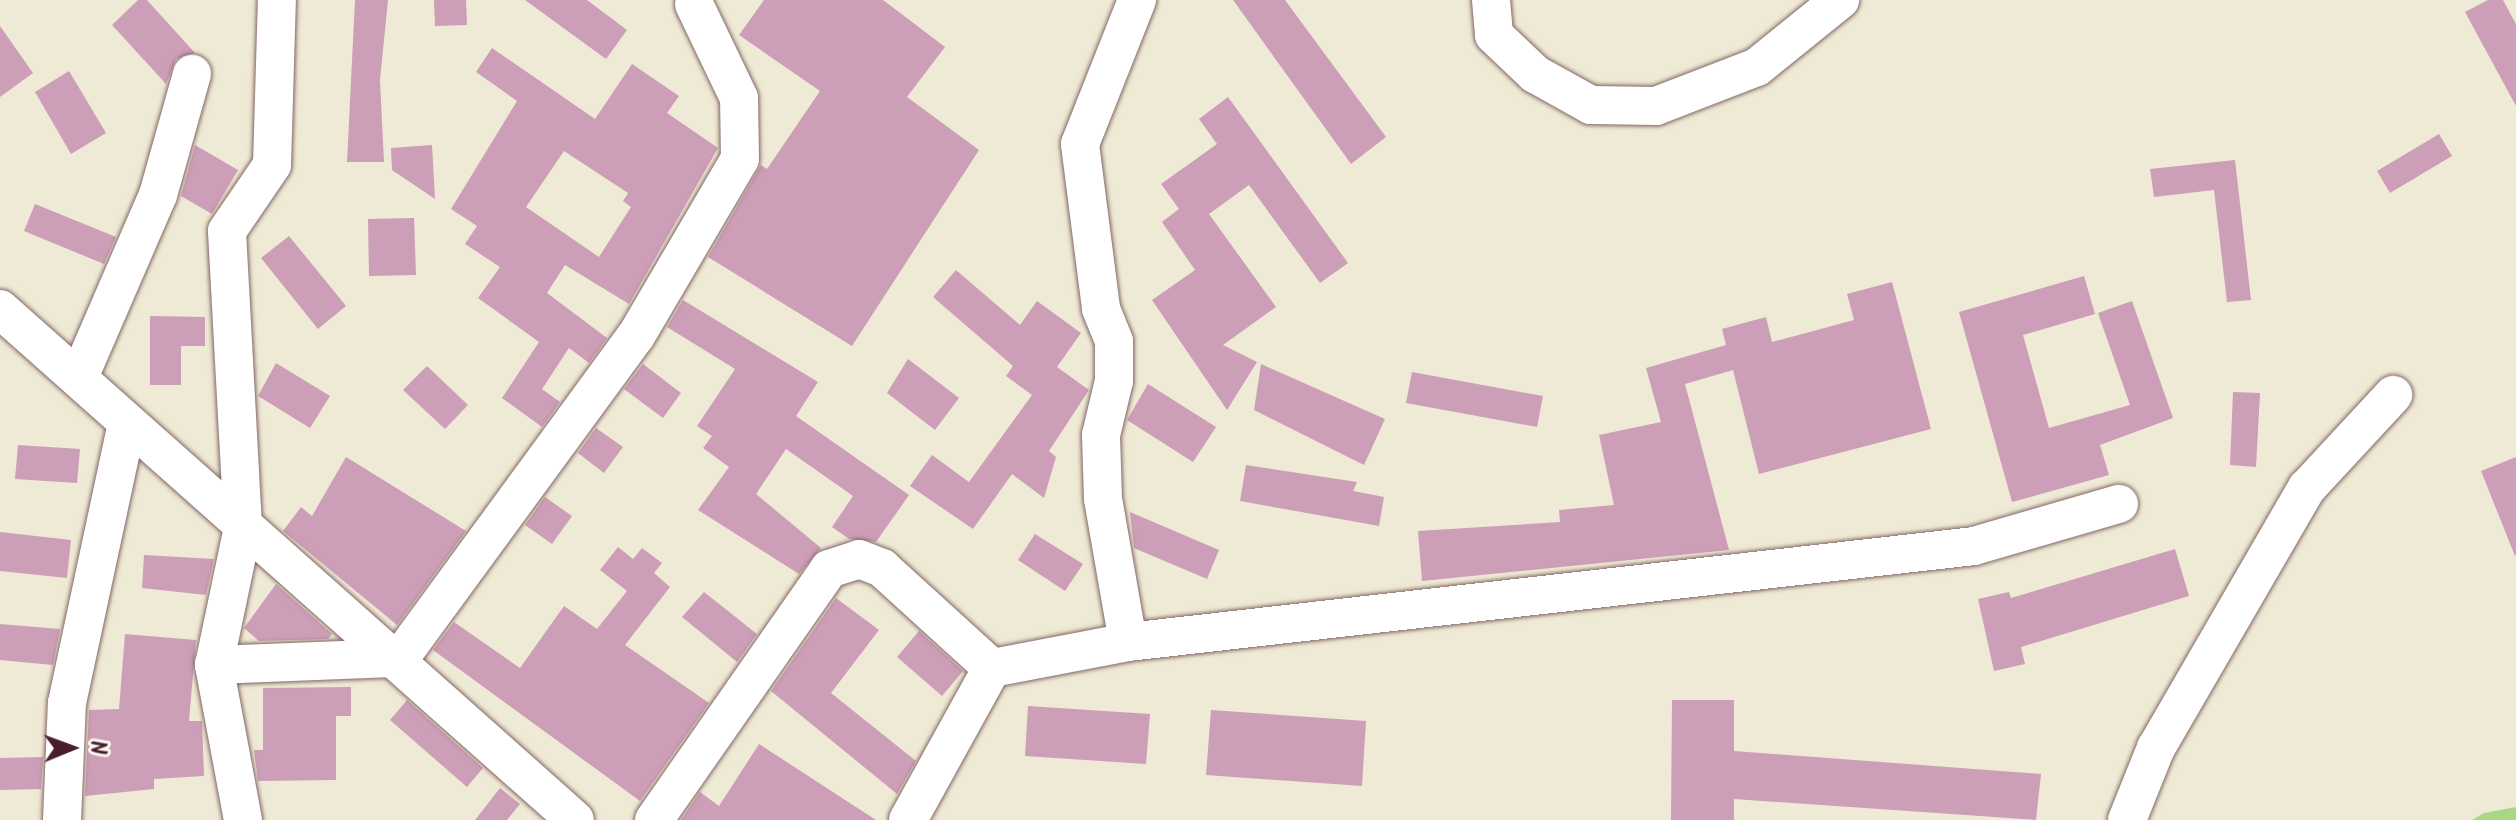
<!DOCTYPE html>
<html>
<head>
<meta charset="utf-8">
<style>
  body { margin:0 }
  #map { position:relative; width:2516px; height:820px; overflow:hidden; background:#efead5; font-family:Kalam,sans-serif }
  div>[style] { position:absolute }
  [style*='--x'] { left:calc(var(--x)*1px); top:calc(var(--y)*1px); width:calc(var(--w)*1px); rotate:calc(var(--a)*1deg) }
  .green>* { inset:0; background:#aad784 }
  .building>* { inset:0; background:#cd9eb7 }
  .roads { filter:drop-shadow(0 0 2px #846666) drop-shadow(0 0 2px #846666) }
  .minor>* { height:38px; margin:-19px; padding:0 19px; transform-origin:19px; border-radius:19px; background:#fff }
  span { translate:-50% -50%; white-space:nowrap; text-align:center; line-height:1.15; -webkit-text-stroke:8px #f6f6f2; paint-order:stroke }
  .north { position:absolute; left:32px; top:708px; width:80px; height:80px; -webkit-text-stroke:6px #f6f6f2; paint-order:stroke; rotate:89deg; font-size:22px; font-weight:700; line-height:32px; text-align:center; color:#4a1f2b }
  .north::after { content:''; display:block; margin:auto; width:28px; height:36px; background:#4a1f2b; clip-path:polygon(50% 0,100% 100%,50% 72%,0 100%) }
</style>
</head>
<body>
<div id="map">
  <div class="green">
    <div style="clip-path:polygon(2516px 807px,2516px 820px,2472px 820px,2484px 813px)"></div>
  </div>
  <div class="building">
    <div style="clip-path:polygon(138px 0,147px 0,195px 53px,176px 59px,166px 84px,112px 25px)"></div>
    <div style="clip-path:polygon(355px 0,388px 0,380px 80px,384px 162px,347px 162px)"></div>
    <div style="clip-path:polygon(434px 0,466px 0,467px 25px,435px 26px)"></div>
    <div style="clip-path:polygon(525px 0,587px 0,627px 30px,606px 59px)"></div>
    <div style="clip-path:polygon(764px 0,883px 0,945px 47px,907px 97px,979px 150px,852px 346px,708px 257px,761px 165px,767px 169px,820px 91px,739px 35px)"></div>
    <div style="clip-path:polygon(1233px 0,1285px 0,1386px 137px,1351px 164px)"></div>
    <div style="clip-path:polygon(2488px 0,2503px 0,2516px 24px,2516px 106px,2465px 12px)"></div>
    <div style="clip-path:polygon(0 26px,33px 73px,0 97px)"></div>
    <div style="clip-path:polygon(evenodd,492px 48px,595px 119px,632px 64px,679px 96px,667px 113px,718px 148px,629px 304px,565px 265px,547px 293px,607px 338px,589px 363px,569px 348px,542px 389px,560px 402px,542px 427px,502px 398px,539px 342px,478px 298px,500px 267px,465px 244px,477px 226px,451px 209px,517px 101px,476px 72px,492px 48px,564px 151px,628px 193px,623px 201px,631px 207px,599px 257px,526px 207px,564px 151px)"></div>
    <div style="clip-path:polygon(69px 71px,106px 133px,71px 154px,35px 92px)"></div>
    <div style="clip-path:polygon(1228px 97px,1348px 263px,1320px 283px,1249px 185px,1209px 214px,1276px 307px,1223px 345px,1257px 362px,1227px 410px,1152px 300px,1195px 270px,1162px 222px,1179px 209px,1161px 184px,1217px 144px,1199px 119px)"></div>
    <div style="clip-path:polygon(2439px 134px,2452px 156px,2390px 193px,2377px 171px)"></div>
    <div style="clip-path:polygon(195px 145px,238px 170px,212px 214px,181px 196px)"></div>
    <div style="clip-path:polygon(432px 145px,435px 199px,392px 170px,391px 148px)"></div>
    <div style="clip-path:polygon(2235px 160px,2251px 300px,2227px 302px,2214px 190px,2154px 197px,2150px 169px)"></div>
    <div style="clip-path:polygon(35px 204px,116px 237px,104px 264px,24px 231px)"></div>
    <div style="clip-path:polygon(414px 218px,416px 275px,369px 276px,368px 219px)"></div>
    <div style="clip-path:polygon(289px 236px,346px 306px,318px 329px,261px 258px)"></div>
    <div style="clip-path:polygon(956px 270px,1020px 325px,1037px 301px,1081px 333px,1057px 367px,1089px 390px,1049px 451px,1056px 457px,1044px 498px,1012px 474px,973px 529px,910px 486px,932px 455px,969px 482px,1032px 395px,1006px 376px,1013px 366px,933px 297px)"></div>
    <div style="clip-path:polygon(2084px 276px,2095px 314px,2023px 335px,2049px 428px,2130px 405px,2098px 313px,2132px 301px,2173px 418px,2100px 445px,2109px 475px,2012px 502px,1959px 312px)"></div>
    <div style="clip-path:polygon(1892px 282px,1931px 429px,1759px 474px,1733px 370px,1685px 384px,1729px 550px,1422px 581px,1418px 531px,1560px 522px,1559px 510px,1614px 505px,1599px 435px,1661px 422px,1646px 368px,1726px 345px,1722px 329px,1766px 317px,1772px 342px,1854px 320px,1847px 294px)"></div>
    <div style="clip-path:polygon(683px 300px,818px 382px,796px 416px,909px 495px,876px 542px,849px 539px,832px 527px,853px 496px,786px 449px,756px 494px,821px 548px,799px 574px,698px 510px,729px 467px,703px 448px,712px 436px,697px 426px,735px 369px,667px 327px)"></div>
    <div style="clip-path:polygon(150px 316px,205px 317px,205px 346px,181px 346px,181px 385px,150px 385px)"></div>
    <div style="clip-path:polygon(908px 359px,959px 398px,935px 430px,887px 393px)"></div>
    <div style="clip-path:polygon(276px 363px,330px 396px,310px 428px,258px 396px)"></div>
    <div style="clip-path:polygon(643px 364px,681px 393px,663px 418px,624px 389px)"></div>
    <div style="clip-path:polygon(1261px 364px,1385px 419px,1364px 465px,1254px 410px)"></div>
    <div style="clip-path:polygon(427px 366px,468px 405px,445px 429px,403px 390px)"></div>
    <div style="clip-path:polygon(1412px 372px,1543px 396px,1537px 427px,1406px 403px)"></div>
    <div style="clip-path:polygon(1148px 384px,1216px 427px,1193px 462px,1127px 420px)"></div>
    <div style="clip-path:polygon(2233px 392px,2260px 393px,2256px 467px,2230px 465px)"></div>
    <div style="clip-path:polygon(596px 428px,623px 447px,604px 473px,578px 453px)"></div>
    <div style="clip-path:polygon(18px 445px,80px 449px,77px 483px,15px 479px)"></div>
    <div style="clip-path:polygon(346px 457px,466px 531px,397px 625px,283px 531px,301px 507px,312px 516px)"></div>
    <div style="clip-path:polygon(2516px 457px,2516px 555px,2515px 556px,2481px 471px)"></div>
    <div style="clip-path:polygon(1246px 465px,1357px 482px,1353px 491px,1384px 497px,1379px 526px,1240px 501px)"></div>
    <div style="clip-path:polygon(545px 497px,572px 516px,552px 544px,525px 525px)"></div>
    <div style="clip-path:polygon(1130px 512px,1219px 550px,1207px 579px,1134px 548px)"></div>
    <div style="clip-path:polygon(0 532px,71px 540px,67px 578px,0 571px)"></div>
    <div style="clip-path:polygon(1035px 534px,1083px 564px,1065px 591px,1018px 560px)"></div>
    <div style="clip-path:polygon(618px 547px,633px 559px,642px 548px,662px 563px,654px 573px,670px 587px,625px 645px,709px 703px,640px 801px,433px 650px,454px 622px,520px 668px,564px 606px,597px 629px,627px 591px,600px 570px)"></div>
    <div style="clip-path:polygon(2175px 549px,2189px 596px,2021px 647px,2025px 664px,1994px 671px,1978px 599px,2009px 592px,2011px 598px)"></div>
    <div style="clip-path:polygon(144px 555px,214px 559px,206px 595px,142px 588px)"></div>
    <div style="clip-path:polygon(276px 584px,332px 634px,328px 639px,259px 641px,244px 628px)"></div>
    <div style="clip-path:polygon(704px 592px,757px 634px,737px 662px,682px 617px)"></div>
    <div style="clip-path:polygon(836px 598px,879px 630px,831px 693px,916px 761px,897px 794px,771px 691px)"></div>
    <div style="clip-path:polygon(0 624px,60px 629px,53px 665px,0 660px)"></div>
    <div style="clip-path:polygon(919px 631px,963px 671px,942px 696px,897px 657px)"></div>
    <div style="clip-path:polygon(125px 634px,196px 640px,189px 721px,202px 721px,204px 776px,154px 779px,154px 789px,85px 796px,89px 710px,119px 709px)"></div>
    <div style="clip-path:polygon(351px 687px,351px 716px,336px 716px,336px 780px,258px 781px,254px 750px,263px 750px,263px 688px)"></div>
    <div style="clip-path:polygon(407px 700px,483px 768px,467px 787px,390px 720px)"></div>
    <div style="clip-path:polygon(1672px 700px,1734px 700px,1734px 751px,2041px 774px,2036px 820px,1734px 799px,1734px 820px,1671px 820px)"></div>
    <div style="clip-path:polygon(1028px 706px,1150px 714px,1146px 764px,1025px 756px)"></div>
    <div style="clip-path:polygon(1211px 710px,1366px 721px,1362px 786px,1206px 775px)"></div>
    <div style="clip-path:polygon(759px 744px,876px 820px,681px 820px,700px 792px,719px 806px)"></div>
    <div style="clip-path:polygon(43px 757px,41px 789px,0 790px,0 758px)"></div>
    <div style="clip-path:polygon(500px 788px,520px 804px,507px 820px,475px 820px)"></div>
  </div>
  <div class="roads">
    <div class="minor">
      <div style="--x:1491;--y:0;--w:35;--a:85"></div>
      <div style="--x:1494;--y:35;--w:57;--a:43.6"></div>
      <div style="--x:1535;--y:74;--w:64;--a:29"></div>
      <div style="--x:1591;--y:105;--w:65;--a:0.9"></div>
      <div style="--x:1656;--y:106;--w:108;--a:-21.1"></div>
      <div style="--x:1757;--y:67;--w:107;--a:-38.9"></div>
      <div style="--x:0;--y:309;--w:769;--a:41.63"></div>
      <div style="--x:80;--y:375;--w:196;--a:-66.6"></div>
      <div style="--x:158;--y:195;--w:126;--a:-74.3"></div>
      <div style="--x:1128;--y:642;--w:145;--a:-99.9"></div>
      <div style="--x:1103;--y:499;--w:64;--a:-91.8"></div>
      <div style="--x:1101;--y:435;--w:56;--a:-76.5"></div>
      <div style="--x:1114;--y:381;--w:40;--a:-90"></div>
      <div style="--x:1114;--y:341;--w:35;--a:-112"></div>
      <div style="--x:1101;--y:308;--w:165;--a:-97.3"></div>
      <div style="--x:1080;--y:144;--w:155;--a:-68.4"></div>
      <div style="--x:214;--y:665;--w:186;--a:-2.2"></div>
      <div style="--x:400;--y:658;--w:399;--a:-53.8"></div>
      <div style="--x:636;--y:336;--w:205;--a:-59.6"></div>
      <div style="--x:740;--y:159;--w:61;--a:-90.9"></div>
      <div style="--x:739;--y:98;--w:104;--a:-115.6"></div>
      <div style="--x:62;--y:820;--w:117;--a:-87.6"></div>
      <div style="--x:67;--y:703;--w:285;--a:-77.9"></div>
      <div style="--x:243;--y:820;--w:158;--a:-100.6"></div>
      <div style="--x:214;--y:665;--w:141;--a:-78.1"></div>
      <div style="--x:243;--y:527;--w:296;--a:-93.1"></div>
      <div style="--x:227;--y:231;--w:80;--a:-55.7"></div>
      <div style="--x:272;--y:165;--w:165;--a:-88.3"></div>
      <div style="--x:654;--y:820;--w:306;--a:-55.1"></div>
      <div style="--x:829;--y:569;--w:32;--a:-18"></div>
      <div style="--x:859;--y:559;--w:25;--a:21"></div>
      <div style="--x:882;--y:568;--w:149;--a:42.3"></div>
      <div style="--x:908;--y:820;--w:174;--a:-61.1"></div>
      <div style="--x:992;--y:668;--w:138;--a:-10.8"></div>
      <div style="--x:1128;--y:642;--w:851;--a:-6.47"></div>
      <div style="--x:1974;--y:546;--w:151;--a:-16.2"></div>
      <div style="--x:2127;--y:820;--w:78;--a:-68.1"></div>
      <div style="--x:2156;--y:748;--w:301;--a:-59.9"></div>
      <div style="--x:2307;--y:488;--w:127;--a:-47.2"></div>
    </div>
  </div>
  <div class="north">N</div>
</div>
</body>
</html>
